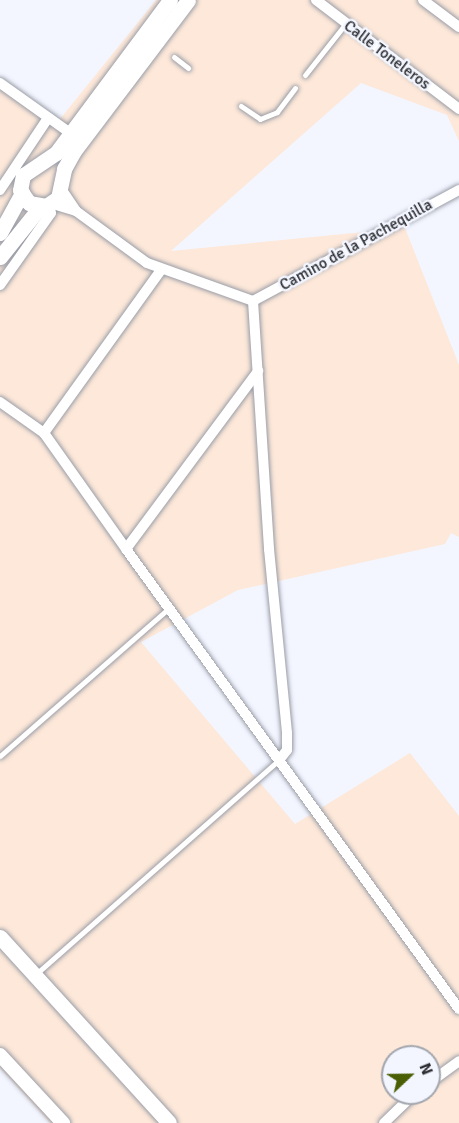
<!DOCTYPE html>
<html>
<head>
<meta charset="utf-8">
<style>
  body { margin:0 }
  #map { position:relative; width:459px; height:1123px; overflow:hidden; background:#f3f6ff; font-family:Signika,sans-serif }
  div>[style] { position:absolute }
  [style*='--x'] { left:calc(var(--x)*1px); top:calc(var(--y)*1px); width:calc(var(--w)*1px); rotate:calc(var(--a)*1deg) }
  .industrial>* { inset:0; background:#fde8d9 }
  .roads { filter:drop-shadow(0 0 2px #9a9da7) drop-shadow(0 0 2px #9a9da7) }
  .service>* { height:5px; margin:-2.5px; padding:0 2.5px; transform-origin:2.5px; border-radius:2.5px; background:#fff }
  .minor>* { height:10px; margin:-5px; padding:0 5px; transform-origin:5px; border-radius:5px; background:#fff }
  .tertiary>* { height:14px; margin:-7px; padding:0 7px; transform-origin:7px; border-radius:7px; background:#fff }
  .secondary>* { height:15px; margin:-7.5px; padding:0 7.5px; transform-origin:7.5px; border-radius:7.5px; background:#fff }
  span { translate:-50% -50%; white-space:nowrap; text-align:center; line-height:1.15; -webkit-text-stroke:5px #f3f6ff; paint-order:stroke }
  .street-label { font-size:16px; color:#2c2d32 }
  .north { position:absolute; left:381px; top:1045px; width:60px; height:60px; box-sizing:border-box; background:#f3f6ff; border:2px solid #a3a6ad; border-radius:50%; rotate:68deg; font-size:16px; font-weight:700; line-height:24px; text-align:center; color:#2c2d32 }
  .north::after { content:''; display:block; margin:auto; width:21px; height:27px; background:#4a5f05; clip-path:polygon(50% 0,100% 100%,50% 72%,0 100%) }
</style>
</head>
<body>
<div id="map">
  <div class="industrial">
    <div style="clip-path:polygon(evenodd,156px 0,459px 0,459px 141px,447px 115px,361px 83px,171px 251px,405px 228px,459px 365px,459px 537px,451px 533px,445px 544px,238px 590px,141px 642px,295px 824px,410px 753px,459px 816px,459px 1123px,50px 1123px,0 1068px,0 83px,56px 124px,156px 0,393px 1057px,429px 1057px,429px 1093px,393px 1093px,393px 1057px)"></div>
  </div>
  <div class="roads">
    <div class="service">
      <div style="--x:174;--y:57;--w:18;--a:38"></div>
      <div style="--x:305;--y:75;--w:66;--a:-51.7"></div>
      <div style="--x:241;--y:106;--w:23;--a:34"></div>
      <div style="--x:260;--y:119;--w:18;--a:-22"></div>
      <div style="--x:277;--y:112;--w:30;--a:-53"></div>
      <div style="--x:0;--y:756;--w:225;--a:-41.2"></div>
      <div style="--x:36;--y:974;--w:324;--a:-41.4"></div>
    </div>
    <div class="minor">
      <div style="--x:316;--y:0;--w:180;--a:37.3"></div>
      <div style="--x:423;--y:0;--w:45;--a:36.9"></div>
      <div style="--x:0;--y:83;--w:86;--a:35.5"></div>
      <div style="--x:0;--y:190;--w:87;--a:-56.3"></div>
      <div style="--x:62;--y:190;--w:25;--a:56"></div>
      <div style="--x:76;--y:211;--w:88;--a:36.2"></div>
      <div style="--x:147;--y:263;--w:113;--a:19.7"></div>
      <div style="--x:53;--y:204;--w:24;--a:17"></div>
      <div style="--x:161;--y:270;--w:201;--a:125.7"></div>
      <div style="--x:44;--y:433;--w:142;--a:54.7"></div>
      <div style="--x:126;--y:549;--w:222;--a:-53.4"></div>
      <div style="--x:0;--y:285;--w:88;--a:-54.7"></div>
      <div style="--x:51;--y:213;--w:8;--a:-104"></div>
      <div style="--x:253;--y:301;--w:249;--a:86.3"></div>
      <div style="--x:269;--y:549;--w:185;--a:84.4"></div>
      <div style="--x:287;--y:733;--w:17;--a:90"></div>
      <div style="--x:287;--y:750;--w:11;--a:128"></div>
      <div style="--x:253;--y:301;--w:234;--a:-28.3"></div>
      <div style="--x:0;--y:402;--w:54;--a:35.2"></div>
      <div style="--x:126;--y:549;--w:568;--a:54.1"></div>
      <div style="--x:429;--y:1083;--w:37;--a:-36"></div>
      <div style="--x:384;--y:1123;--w:43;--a:-44.1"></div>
    </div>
    <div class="tertiary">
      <div style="--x:0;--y:1055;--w:93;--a:47.2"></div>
    </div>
    <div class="secondary">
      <div style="--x:170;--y:0;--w:191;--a:126.7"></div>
      <div style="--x:56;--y:153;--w:40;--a:146"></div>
      <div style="--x:23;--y:175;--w:15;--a:101"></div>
      <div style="--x:20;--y:190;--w:16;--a:55"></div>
      <div style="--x:29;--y:203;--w:17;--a:10"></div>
      <div style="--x:46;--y:206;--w:14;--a:-34"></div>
      <div style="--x:58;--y:198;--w:30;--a:-78"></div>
      <div style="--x:64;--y:169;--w:21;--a:-61"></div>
      <div style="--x:74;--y:151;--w:189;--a:-52.9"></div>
      <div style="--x:0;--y:233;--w:46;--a:-61.2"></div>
      <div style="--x:0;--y:257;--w:64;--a:-51.3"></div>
      <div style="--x:0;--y:937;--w:251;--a:47.7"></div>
    </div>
  </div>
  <div class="street-label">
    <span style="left:387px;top:55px;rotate:37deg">Calle Toneleros</span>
    <span style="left:356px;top:245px;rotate:-29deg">Camino de la Pachequilla</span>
  </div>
  <div class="north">N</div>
</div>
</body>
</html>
